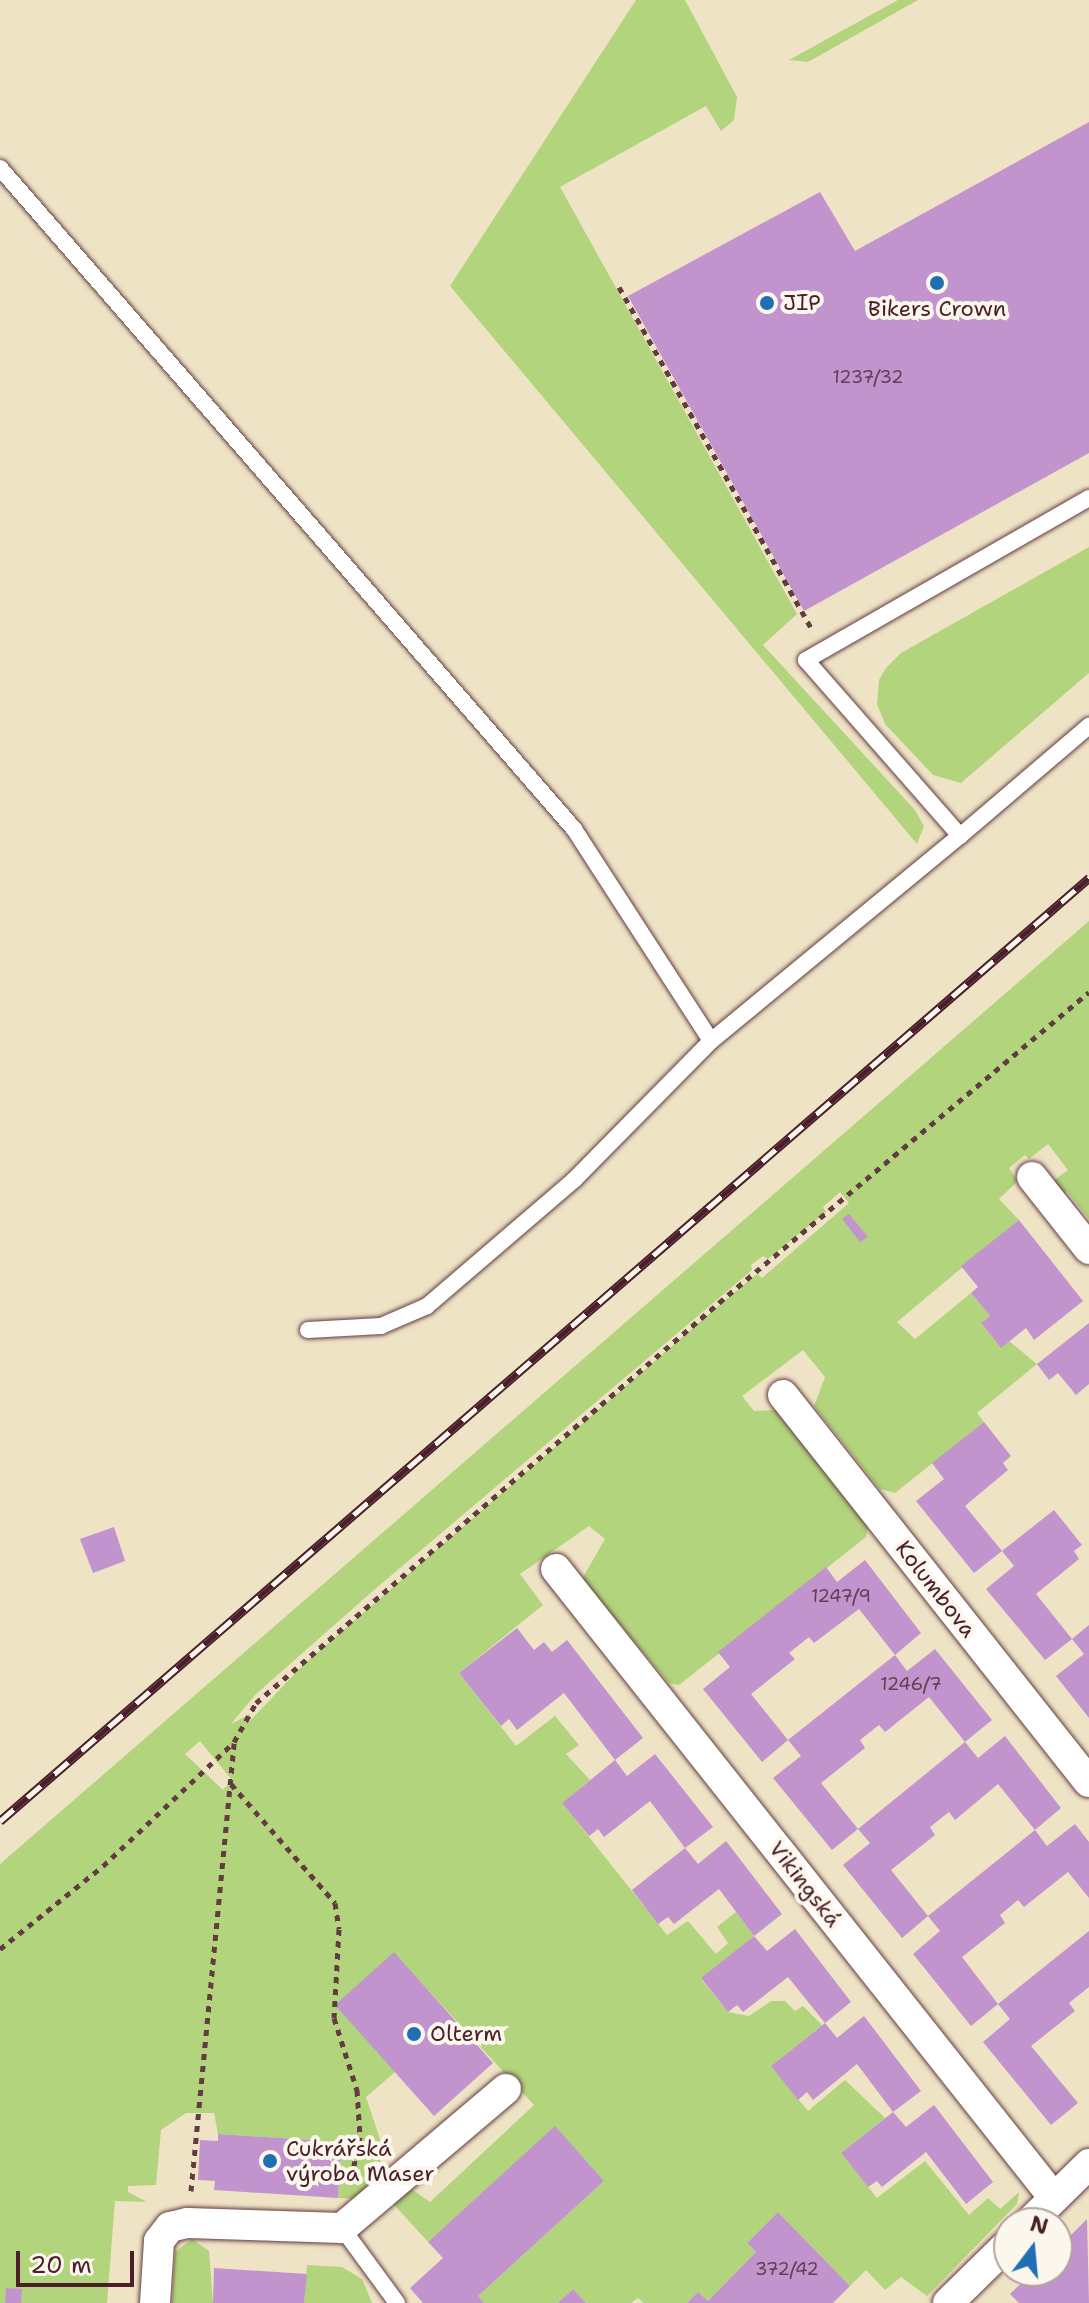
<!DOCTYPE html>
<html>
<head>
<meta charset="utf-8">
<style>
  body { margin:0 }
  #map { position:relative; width:1089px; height:2303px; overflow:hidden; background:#efe3c5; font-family:"Shantell Sans",sans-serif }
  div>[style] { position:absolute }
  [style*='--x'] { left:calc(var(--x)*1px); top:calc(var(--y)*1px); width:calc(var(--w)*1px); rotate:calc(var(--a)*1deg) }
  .green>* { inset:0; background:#b2d47c }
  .building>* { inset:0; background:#c194cd }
  .path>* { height:5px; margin-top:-2.5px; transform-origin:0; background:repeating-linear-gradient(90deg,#633c42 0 6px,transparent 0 12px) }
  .roads { filter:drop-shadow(0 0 2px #633c42) drop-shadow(0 0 2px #633c42) }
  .service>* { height:16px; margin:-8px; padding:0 8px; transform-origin:8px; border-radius:8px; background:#fff }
  .minor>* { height:30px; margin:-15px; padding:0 15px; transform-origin:15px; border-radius:15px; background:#fff }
  .rail>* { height:9px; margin-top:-4.5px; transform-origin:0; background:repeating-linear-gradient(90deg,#fbf7ec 0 18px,#4a1f2b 0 36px); box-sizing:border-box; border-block:2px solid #4a1f2b }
  .dots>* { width:22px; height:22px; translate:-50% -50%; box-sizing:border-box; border:4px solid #fbf7ec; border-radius:50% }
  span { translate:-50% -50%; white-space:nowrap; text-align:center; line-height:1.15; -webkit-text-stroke:8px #fbf7ec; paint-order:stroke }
  .number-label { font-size:18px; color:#683c54 }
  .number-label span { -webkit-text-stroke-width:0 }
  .poi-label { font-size:22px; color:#4a1f2b }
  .left { translate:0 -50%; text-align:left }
  .street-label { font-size:22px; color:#4a1f2b }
  .north { position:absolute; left:993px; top:2207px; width:80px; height:80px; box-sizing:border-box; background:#fbf7ec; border:2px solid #b4a19f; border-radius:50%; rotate:16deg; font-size:22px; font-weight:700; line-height:32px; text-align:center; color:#4a1f2b }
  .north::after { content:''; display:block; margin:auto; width:28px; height:36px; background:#1f6fb2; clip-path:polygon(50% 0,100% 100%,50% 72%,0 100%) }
  .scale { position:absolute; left:16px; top:2251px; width:118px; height:36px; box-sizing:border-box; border:4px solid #4a1f2b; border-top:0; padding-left:10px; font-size:24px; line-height:28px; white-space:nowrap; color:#4a1f2b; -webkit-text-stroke:6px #fbf7ec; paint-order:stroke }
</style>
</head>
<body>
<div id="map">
  <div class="green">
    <div style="clip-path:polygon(636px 0,685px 0,737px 97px,734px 120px,721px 131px,706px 106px,560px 187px,797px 614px,763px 645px,915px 810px,924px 826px,917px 844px,450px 286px)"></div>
    <div style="clip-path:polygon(898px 0,918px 0,808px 62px,789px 60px)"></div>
    <div style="clip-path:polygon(1089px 547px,1089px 673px,961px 783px,933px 775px,885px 724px,877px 704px,879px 680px,886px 668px,901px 653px)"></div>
    <div style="clip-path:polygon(evenodd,1089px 921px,1089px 1219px,1067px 1191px,1061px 1198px,1049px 1184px,1068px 1170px,1048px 1144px,1029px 1159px,1025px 1155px,1009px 1168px,1018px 1181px,999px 1199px,1019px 1220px,897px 1322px,915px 1339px,971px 1293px,990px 1316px,981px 1323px,1000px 1347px,1009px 1341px,1037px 1364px,977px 1413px,984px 1422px,895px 1493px,880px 1489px,814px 1406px,825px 1377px,803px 1350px,742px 1396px,754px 1411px,776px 1410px,868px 1527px,866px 1537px,679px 1685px,669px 1683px,582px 1579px,605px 1539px,589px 1526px,520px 1574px,543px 1605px,459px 1673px,516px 1746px,555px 1716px,579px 1745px,566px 1754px,590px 1780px,562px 1803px,667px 1935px,688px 1921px,716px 1954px,728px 1943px,717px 1927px,736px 1912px,754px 1936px,701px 1979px,728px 2012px,749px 2016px,771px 2001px,785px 2001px,795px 2011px,803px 2006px,822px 2025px,771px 2066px,808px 2111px,845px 2080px,885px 2118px,841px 2153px,877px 2198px,925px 2161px,969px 2215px,988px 2198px,1000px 2209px,1019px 2192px,1017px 2204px,927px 2296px,901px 2277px,885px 2290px,866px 2270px,850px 2286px,778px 2212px,747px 2243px,756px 2252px,708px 2301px,698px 2292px,687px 2303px,644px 2303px,638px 2298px,631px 2303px,586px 2303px,573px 2289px,558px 2303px,484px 2303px,478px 2296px,604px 2181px,555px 2127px,428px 2242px,387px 2197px,410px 2188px,430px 2202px,534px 2105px,394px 1953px,395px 2072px,366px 2097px,383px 2148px,375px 2191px,362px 2199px,338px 2198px,342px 2142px,218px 2134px,214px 2113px,186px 2113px,161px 2130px,156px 2185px,128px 2186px,128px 2192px,147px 2202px,115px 2201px,107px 2303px,0 2303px,0 1864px,1089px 921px,840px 1192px,849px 1203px,762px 1278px,757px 1274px,730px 1296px,303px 1665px,249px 1722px,250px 1714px,231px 1724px,256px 1694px,374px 1590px,752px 1270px,751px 1265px,763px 1256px,768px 1259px,826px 1212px,823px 1207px,840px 1192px,1089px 921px,200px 1741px,232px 1780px,223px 1790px,185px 1754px,200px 1741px)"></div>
    <div style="clip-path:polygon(192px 2239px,209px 2251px,213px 2303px,172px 2303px,175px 2252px)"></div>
    <div style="clip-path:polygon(307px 2265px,342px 2267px,362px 2279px,372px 2303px,304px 2303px)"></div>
  </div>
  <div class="building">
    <div style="clip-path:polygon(1089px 122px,1089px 453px,804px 611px,628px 296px,820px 192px,855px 251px)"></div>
    <div style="clip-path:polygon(849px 1214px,868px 1237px,860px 1242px,842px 1219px)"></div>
    <div style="clip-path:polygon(1019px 1220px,1083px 1301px,1034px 1340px,1026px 1328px,1001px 1348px,981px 1323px,990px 1316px,971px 1293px,978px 1287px,961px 1266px)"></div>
    <div style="clip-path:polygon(1089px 1323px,1089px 1384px,1076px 1395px,1058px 1373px,1049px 1380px,1037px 1364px)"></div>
    <div style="clip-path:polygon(984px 1422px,1011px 1456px,1003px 1463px,1008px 1470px,965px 1506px,1002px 1551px,1054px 1510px,1082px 1545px,1074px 1551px,1079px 1559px,1036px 1594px,1072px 1639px,1045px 1660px,986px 1589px,1014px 1566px,1002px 1551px,974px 1573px,916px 1501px,944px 1479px,932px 1463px)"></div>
    <div style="clip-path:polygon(114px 1527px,125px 1561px,93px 1573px,80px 1539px)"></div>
    <div style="clip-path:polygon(evenodd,865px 1560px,921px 1633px,895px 1655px,907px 1671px,935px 1649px,992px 1720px,965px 1742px,929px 1697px,885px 1732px,879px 1725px,860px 1740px,865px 1748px,821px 1783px,858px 1829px,965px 1742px,978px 1758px,1005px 1736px,1061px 1808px,1035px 1830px,998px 1784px,955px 1820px,949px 1812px,930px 1827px,935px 1835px,891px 1870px,928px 1916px,902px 1938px,843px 1865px,870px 1843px,858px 1829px,832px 1850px,773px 1778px,801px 1756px,788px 1740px,762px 1762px,703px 1689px,730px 1667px,718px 1652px,826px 1567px,837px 1582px,865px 1560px,859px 1609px,895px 1655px,788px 1740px,751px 1694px,795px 1659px,789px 1653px,809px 1637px,814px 1643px,859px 1609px)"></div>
    <div style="clip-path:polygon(1089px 1625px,1089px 1718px,1056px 1676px,1084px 1654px,1072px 1639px)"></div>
    <div style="clip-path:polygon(517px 1628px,534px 1650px,544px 1642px,552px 1652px,567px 1640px,643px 1738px,615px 1760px,564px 1693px,517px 1730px,509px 1719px,501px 1726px,459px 1673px)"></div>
    <div style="clip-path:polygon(655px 1754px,713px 1827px,685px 1848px,698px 1864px,726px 1841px,782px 1914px,754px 1936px,719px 1889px,674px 1924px,668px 1917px,658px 1924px,632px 1890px,685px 1848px,650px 1801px,604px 1837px,598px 1829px,589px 1836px,562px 1803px,615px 1760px,627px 1776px)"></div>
    <div style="clip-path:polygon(1075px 1824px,1089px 1842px,1089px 1898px,1068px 1872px,1024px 1907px,1018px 1900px,1000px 1915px,1005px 1923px,962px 1957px,998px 2004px,1089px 1931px,1089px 1987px,1069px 2003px,1075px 2011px,1031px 2046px,1078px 2103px,1051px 2125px,983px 2042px,1010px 2019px,998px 2004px,971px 2026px,913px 1954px,940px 1931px,928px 1916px,1035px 1830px,1047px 1846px)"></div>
    <div style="clip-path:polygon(795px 1929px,851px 2002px,825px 2023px,788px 1977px,743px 2012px,737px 2005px,728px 2012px,701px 1978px,754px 1936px,767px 1951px)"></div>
    <div style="clip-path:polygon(394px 1952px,493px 2063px,434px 2116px,335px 2005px)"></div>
    <div style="clip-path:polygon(864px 2016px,921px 2091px,893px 2112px,857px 2064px,813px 2100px,807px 2092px,798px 2100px,771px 2066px,825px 2023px,837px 2038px)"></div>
    <div style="clip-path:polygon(934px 2105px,993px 2182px,966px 2204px,926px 2152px,882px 2187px,877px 2181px,868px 2187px,841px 2153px,893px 2112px,906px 2127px)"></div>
    <div style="clip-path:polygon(555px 2126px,604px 2181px,478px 2296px,484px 2303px,423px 2303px,410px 2288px,443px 2258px,428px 2242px)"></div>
    <div style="clip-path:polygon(218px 2134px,342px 2142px,338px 2198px,214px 2190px,215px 2181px,198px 2180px,200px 2140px,218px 2141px)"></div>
    <div style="clip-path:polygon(778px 2212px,850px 2286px,833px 2303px,687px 2303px,698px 2292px,708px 2301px,756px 2252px,747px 2243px)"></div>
    <div style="clip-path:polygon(1087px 2219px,1089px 2303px,1019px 2303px,1010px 2294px,1034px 2271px,1057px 2271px,1057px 2249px)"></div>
    <div style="clip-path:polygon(214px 2268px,307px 2274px,304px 2303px,213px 2303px)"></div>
    <div style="clip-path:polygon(6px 2288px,22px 2289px,21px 2303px,5px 2303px)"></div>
    <div style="clip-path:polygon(573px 2289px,586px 2303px,558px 2303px)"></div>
  </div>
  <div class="path">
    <div style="--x:619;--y:287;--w:391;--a:60.6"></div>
    <div style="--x:231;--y:1784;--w:158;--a:48.8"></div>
    <div style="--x:335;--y:1903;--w:26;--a:81"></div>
    <div style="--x:339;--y:1929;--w:89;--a:93.2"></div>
    <div style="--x:334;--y:2018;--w:76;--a:72.3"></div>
    <div style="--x:357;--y:2090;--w:47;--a:86.3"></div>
    <div style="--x:360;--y:2137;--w:35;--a:102"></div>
    <div style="--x:0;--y:1949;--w:132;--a:-38.9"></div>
    <div style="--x:103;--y:1866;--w:179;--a:-43.4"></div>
    <div style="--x:191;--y:2191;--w:451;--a:-84.5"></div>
    <div style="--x:234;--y:1742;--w:45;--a:-60.6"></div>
    <div style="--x:256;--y:1703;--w:624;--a:-40.84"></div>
    <div style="--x:728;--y:1295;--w:471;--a:-40"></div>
  </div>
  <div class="roads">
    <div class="service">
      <div style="--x:0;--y:168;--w:875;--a:49.03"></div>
      <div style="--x:574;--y:829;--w:252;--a:57.1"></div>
      <div style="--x:711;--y:1041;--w:323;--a:-39.5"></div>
      <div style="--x:1089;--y:498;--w:326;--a:150.2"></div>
      <div style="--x:806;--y:660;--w:234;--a:48.8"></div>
      <div style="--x:960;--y:836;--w:170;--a:-40.5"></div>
      <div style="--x:308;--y:1330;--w:73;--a:-3.1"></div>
      <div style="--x:381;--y:1326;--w:50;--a:-23.5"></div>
      <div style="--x:427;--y:1306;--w:194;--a:-40.6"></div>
      <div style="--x:574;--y:1180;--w:195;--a:-45.4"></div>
      <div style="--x:342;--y:2228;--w:93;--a:53.7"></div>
    </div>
    <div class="minor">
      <div style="--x:1032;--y:1177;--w:92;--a:51.6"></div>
      <div style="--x:783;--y:1395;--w:493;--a:51.7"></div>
      <div style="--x:556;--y:1569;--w:802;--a:51.63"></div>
      <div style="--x:1029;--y:2223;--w:84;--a:-44.5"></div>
      <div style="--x:155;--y:2303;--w:62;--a:-86.3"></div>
      <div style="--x:159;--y:2241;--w:18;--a:-52"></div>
      <div style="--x:170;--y:2227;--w:18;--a:-13"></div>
      <div style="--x:188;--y:2223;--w:154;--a:1.9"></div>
      <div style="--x:342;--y:2228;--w:215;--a:-40.3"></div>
      <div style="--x:948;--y:2303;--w:86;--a:-44.5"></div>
    </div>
  </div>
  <div class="rail">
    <div style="--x:0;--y:1821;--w:1441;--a:-40.89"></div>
  </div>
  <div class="dots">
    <div style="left:937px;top:283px;background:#1f6fb2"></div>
    <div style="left:767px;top:303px;background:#1f6fb2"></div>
    <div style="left:414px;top:2034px;background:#1f6fb2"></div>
    <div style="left:270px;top:2161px;background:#1f6fb2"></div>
  </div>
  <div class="number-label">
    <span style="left:868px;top:377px">1237/32</span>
    <span style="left:841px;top:1596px">1247/9</span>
    <span style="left:911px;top:1684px">1246/7</span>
    <span style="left:787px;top:2269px">372/42</span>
  </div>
  <div class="poi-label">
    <span class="left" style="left:783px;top:303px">JIP</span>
    <span style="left:937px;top:309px">Bikers Crown</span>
    <span class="left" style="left:430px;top:2034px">Olterm</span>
    <span class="left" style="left:286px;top:2161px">Cukrářská<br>výroba Maser</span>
  </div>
  <div class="street-label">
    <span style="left:936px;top:1589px;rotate:52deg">Kolumbova</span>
    <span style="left:805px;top:1884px;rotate:52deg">Vikingská</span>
  </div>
  <div class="north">N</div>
  <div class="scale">20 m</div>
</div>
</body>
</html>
